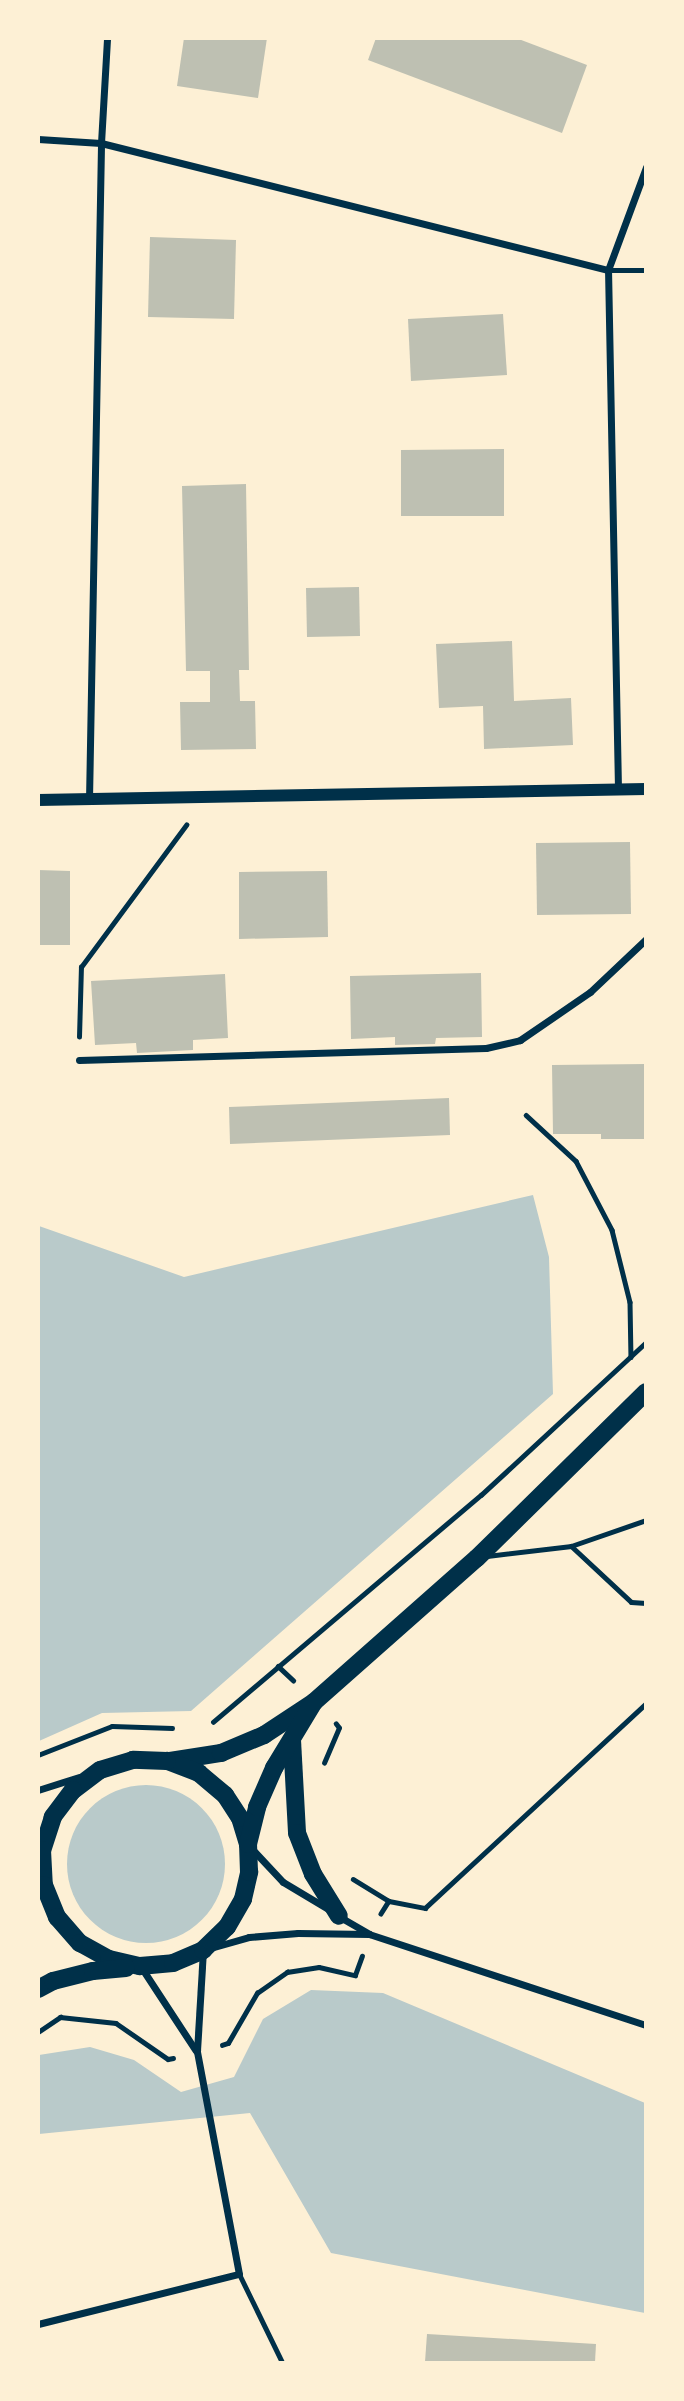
<!DOCTYPE html>
<html>
<head>
<meta charset="utf-8">
<style>
  body { margin:0 }
  #map { position:relative; width:684px; height:2401px; overflow:hidden; background:#fdf0d5; font-family:"Archivo Narrow",sans-serif }
  div>[style] { position:absolute }
  [style*='--x'] { left:calc(var(--x)*1px); top:calc(var(--y)*1px); width:calc(var(--w)*1px); rotate:calc(var(--a)*1deg) }
  .green>* { inset:0; background:#b9caca }
  .round { border-radius:50% }
  .building>* { inset:0; background:#bec0b2 }
  .path>* { height:4.5px; margin:-2.25px; padding:0 2.25px; transform-origin:2.25px; border-radius:2.25px; background:#003049 }
  .service>* { height:5px; margin:-2.5px; padding:0 2.5px; transform-origin:2.5px; border-radius:2.5px; background:#003049 }
  .minor>* { height:7px; margin:-3.5px; padding:0 3.5px; transform-origin:3.5px; border-radius:3.5px; background:#003049 }
  .tertiary>* { height:12px; margin:-6px; padding:0 6px; transform-origin:6px; border-radius:6px; background:#003049 }
  .primary>* { height:18px; margin:-9px; padding:0 9px; transform-origin:9px; border-radius:9px; background:#003049 }
  span { translate:-50% -50%; white-space:nowrap; text-align:center; line-height:1.15; -webkit-text-stroke:5px #fdf0d5; paint-order:stroke }
  .frame { position:absolute; inset:0; border:40px solid #fdf0d5; pointer-events:none }
</style>
</head>
<body>
<div id="map">
  <div class="green">
    <div style="clip-path:polygon(533px 1195px,549px 1257px,553px 1394px,191px 1711px,102px 1713px,39px 1741px,39px 1226px,184px 1277px)"></div>
    <div class="round" style="left:67px;top:1785px;width:158px;height:158px"></div>
    <div style="clip-path:polygon(311px 1990px,383px 1993px,645px 2103px,645px 2313px,331px 2253px,250px 2113px,39px 2134px,39px 2055px,90px 2047px,134px 2060px,181px 2092px,234px 2077px,263px 2019px)"></div>
  </div>
  <div class="building">
    <div style="clip-path:polygon(184px 38px,267px 38px,258px 98px,177px 86px)"></div>
    <div style="clip-path:polygon(376px 38px,516px 38px,587px 65px,562px 133px,368px 60px)"></div>
    <div style="clip-path:polygon(150px 237px,236px 240px,234px 319px,148px 317px)"></div>
    <div style="clip-path:polygon(503px 314px,507px 375px,411px 381px,408px 319px)"></div>
    <div style="clip-path:polygon(504px 449px,504px 516px,401px 516px,401px 450px)"></div>
    <div style="clip-path:polygon(246px 484px,249px 670px,239px 670px,240px 701px,255px 701px,256px 749px,181px 750px,180px 702px,210px 702px,210px 671px,186px 671px,182px 486px)"></div>
    <div style="clip-path:polygon(359px 587px,360px 636px,307px 637px,306px 588px)"></div>
    <div style="clip-path:polygon(512px 641px,514px 701px,571px 698px,573px 745px,484px 749px,483px 706px,439px 708px,436px 644px)"></div>
    <div style="clip-path:polygon(630px 842px,631px 914px,537px 915px,536px 843px)"></div>
    <div style="clip-path:polygon(38px 870px,70px 871px,70px 945px,38px 945px)"></div>
    <div style="clip-path:polygon(327px 871px,328px 937px,239px 939px,239px 872px)"></div>
    <div style="clip-path:polygon(481px 973px,482px 1037px,436px 1038px,435px 1044px,395px 1045px,395px 1037px,351px 1039px,350px 976px)"></div>
    <div style="clip-path:polygon(225px 974px,228px 1038px,193px 1040px,193px 1050px,137px 1053px,136px 1043px,95px 1045px,91px 981px)"></div>
    <div style="clip-path:polygon(646px 1064px,646px 1139px,601px 1139px,601px 1134px,553px 1134px,552px 1065px)"></div>
    <div style="clip-path:polygon(449px 1098px,450px 1135px,230px 1144px,229px 1107px)"></div>
    <div style="clip-path:polygon(427px 2334px,596px 2344px,595px 2362px,425px 2362px)"></div>
  </div>
  <div class="path">
    <div style="--x:79;--y:1037;--w:70;--a:-88.4"></div>
    <div style="--x:81;--y:967;--w:177;--a:-53.5"></div>
    <div style="--x:526;--y:1115;--w:68;--a:42.6"></div>
    <div style="--x:576;--y:1161;--w:78;--a:62.4"></div>
    <div style="--x:612;--y:1230;--w:74;--a:76"></div>
    <div style="--x:630;--y:1302;--w:55;--a:89"></div>
    <div style="--x:278;--y:1666;--w:21;--a:43"></div>
    <div style="--x:213;--y:1722;--w:351;--a:-40.3"></div>
    <div style="--x:481;--y:1495;--w:225;--a:-42.8"></div>
    <div style="--x:38;--y:1755;--w:79;--a:-21.4"></div>
    <div style="--x:112;--y:1726;--w:60;--a:1.9"></div>
    <div style="--x:324;--y:1763;--w:38;--a:-67"></div>
    <div style="--x:339;--y:1728;--w:5;--a:-127"></div>
    <div style="--x:353;--y:1879;--w:42;--a:31.4"></div>
    <div style="--x:389;--y:1901;--w:15;--a:122"></div>
    <div style="--x:389;--y:1901;--w:37;--a:11"></div>
    <div style="--x:425;--y:1908;--w:301;--a:-42.8"></div>
    <div style="--x:38;--y:2032;--w:27;--a:-34"></div>
    <div style="--x:60;--y:2017;--w:56;--a:6.1"></div>
    <div style="--x:116;--y:2023;--w:63;--a:34.7"></div>
    <div style="--x:168;--y:2059;--w:5;--a:-11"></div>
    <div style="--x:222;--y:2045;--w:6;--a:-18"></div>
    <div style="--x:228;--y:2043;--w:58;--a:-59.9"></div>
    <div style="--x:257;--y:1993;--w:37;--a:-35"></div>
    <div style="--x:287;--y:1972;--w:32;--a:-9"></div>
    <div style="--x:319;--y:1967;--w:37;--a:13"></div>
    <div style="--x:355;--y:1975;--w:20;--a:-70"></div>
  </div>
  <div class="service">
    <div style="--x:608;--y:270;--w:38;--a:0"></div>
    <div style="--x:571;--y:1546;--w:82;--a:43"></div>
    <div style="--x:631;--y:1602;--w:15;--a:4"></div>
    <div style="--x:487;--y:1556;--w:85;--a:-6.8"></div>
    <div style="--x:571;--y:1546;--w:79;--a:-19.1"></div>
    <div style="--x:239;--y:2274;--w:98;--a:64"></div>
  </div>
  <div class="minor">
    <div style="--x:38;--y:139;--w:63;--a:3.6"></div>
    <div style="--x:101;--y:143;--w:523;--a:14.06"></div>
    <div style="--x:618;--y:789;--w:519;--a:-91.1"></div>
    <div style="--x:608;--y:270;--w:110;--a:-69.7"></div>
    <div style="--x:89;--y:800;--w:657;--a:-88.95"></div>
    <div style="--x:101;--y:143;--w:105;--a:-86.7"></div>
    <div style="--x:79;--y:1060;--w:407;--a:-1.7"></div>
    <div style="--x:486;--y:1048;--w:35;--a:-13"></div>
    <div style="--x:520;--y:1040;--w:85;--a:-34.4"></div>
    <div style="--x:590;--y:992;--w:77;--a:-43.4"></div>
    <div style="--x:38;--y:1790;--w:43;--a:-17.6"></div>
    <div style="--x:252;--y:1849;--w:45;--a:46.8"></div>
    <div style="--x:283;--y:1882;--w:55;--a:30.8"></div>
    <div style="--x:340;--y:1917;--w:34;--a:30"></div>
    <div style="--x:369;--y:1934;--w:292;--a:18.2"></div>
    <div style="--x:214;--y:1947;--w:36;--a:-16"></div>
    <div style="--x:249;--y:1937;--w:49;--a:-4.7"></div>
    <div style="--x:298;--y:1933;--w:71;--a:0.8"></div>
    <div style="--x:141;--y:1967;--w:100;--a:56.8"></div>
    <div style="--x:38;--y:2324;--w:207;--a:-14"></div>
    <div style="--x:239;--y:2274;--w:227;--a:-100.7"></div>
    <div style="--x:197;--y:2051;--w:101;--a:-86.6"></div>
  </div>
  <div class="tertiary">
    <div style="--x:38;--y:800;--w:608;--a:-1.04"></div>
  </div>
  <div class="primary">
    <div style="--x:292;--y:1740;--w:93;--a:86.9"></div>
    <div style="--x:297;--y:1833;--w:44;--a:68.7"></div>
    <div style="--x:313;--y:1874;--w:49;--a:58.2"></div>
    <div style="--x:170;--y:1761;--w:52;--a:-8.9"></div>
    <div style="--x:221;--y:1753;--w:47;--a:-22.7"></div>
    <div style="--x:264;--y:1735;--w:60;--a:-33.4"></div>
    <div style="--x:314;--y:1702;--w:217;--a:-41.5"></div>
    <div style="--x:477;--y:1558;--w:237;--a:-44.5"></div>
    <div style="--x:248;--y:1844;--w:27;--a:-107"></div>
    <div style="--x:240;--y:1818;--w:27;--a:-123"></div>
    <div style="--x:225;--y:1795;--w:34;--a:-140"></div>
    <div style="--x:199;--y:1773;--w:34;--a:-159"></div>
    <div style="--x:167;--y:1761;--w:34;--a:-178"></div>
    <div style="--x:133;--y:1760;--w:34;--a:163"></div>
    <div style="--x:100;--y:1770;--w:34;--a:143"></div>
    <div style="--x:73;--y:1790;--w:34;--a:127"></div>
    <div style="--x:53;--y:1817;--w:35;--a:108"></div>
    <div style="--x:42;--y:1850;--w:35;--a:87"></div>
    <div style="--x:44;--y:1885;--w:35;--a:68"></div>
    <div style="--x:57;--y:1917;--w:35;--a:49"></div>
    <div style="--x:80;--y:1943;--w:33;--a:29"></div>
    <div style="--x:109;--y:1959;--w:32;--a:13"></div>
    <div style="--x:140;--y:1966;--w:33;--a:-5"></div>
    <div style="--x:173;--y:1963;--w:33;--a:-23"></div>
    <div style="--x:203;--y:1950;--w:33;--a:-44"></div>
    <div style="--x:227;--y:1927;--w:32;--a:-60"></div>
    <div style="--x:243;--y:1899;--w:28;--a:-77"></div>
    <div style="--x:249;--y:1872;--w:28;--a:-92"></div>
    <div style="--x:248;--y:1844;--w:38;--a:-76"></div>
    <div style="--x:257;--y:1807;--w:43;--a:-66.4"></div>
    <div style="--x:274;--y:1768;--w:77;--a:-58.8"></div>
    <div style="--x:38;--y:1989;--w:17;--a:-28"></div>
    <div style="--x:53;--y:1981;--w:41;--a:-14"></div>
    <div style="--x:93;--y:1971;--w:33;--a:-5"></div>
  </div>
  <div class="frame"></div>
</div>
</body>
</html>
